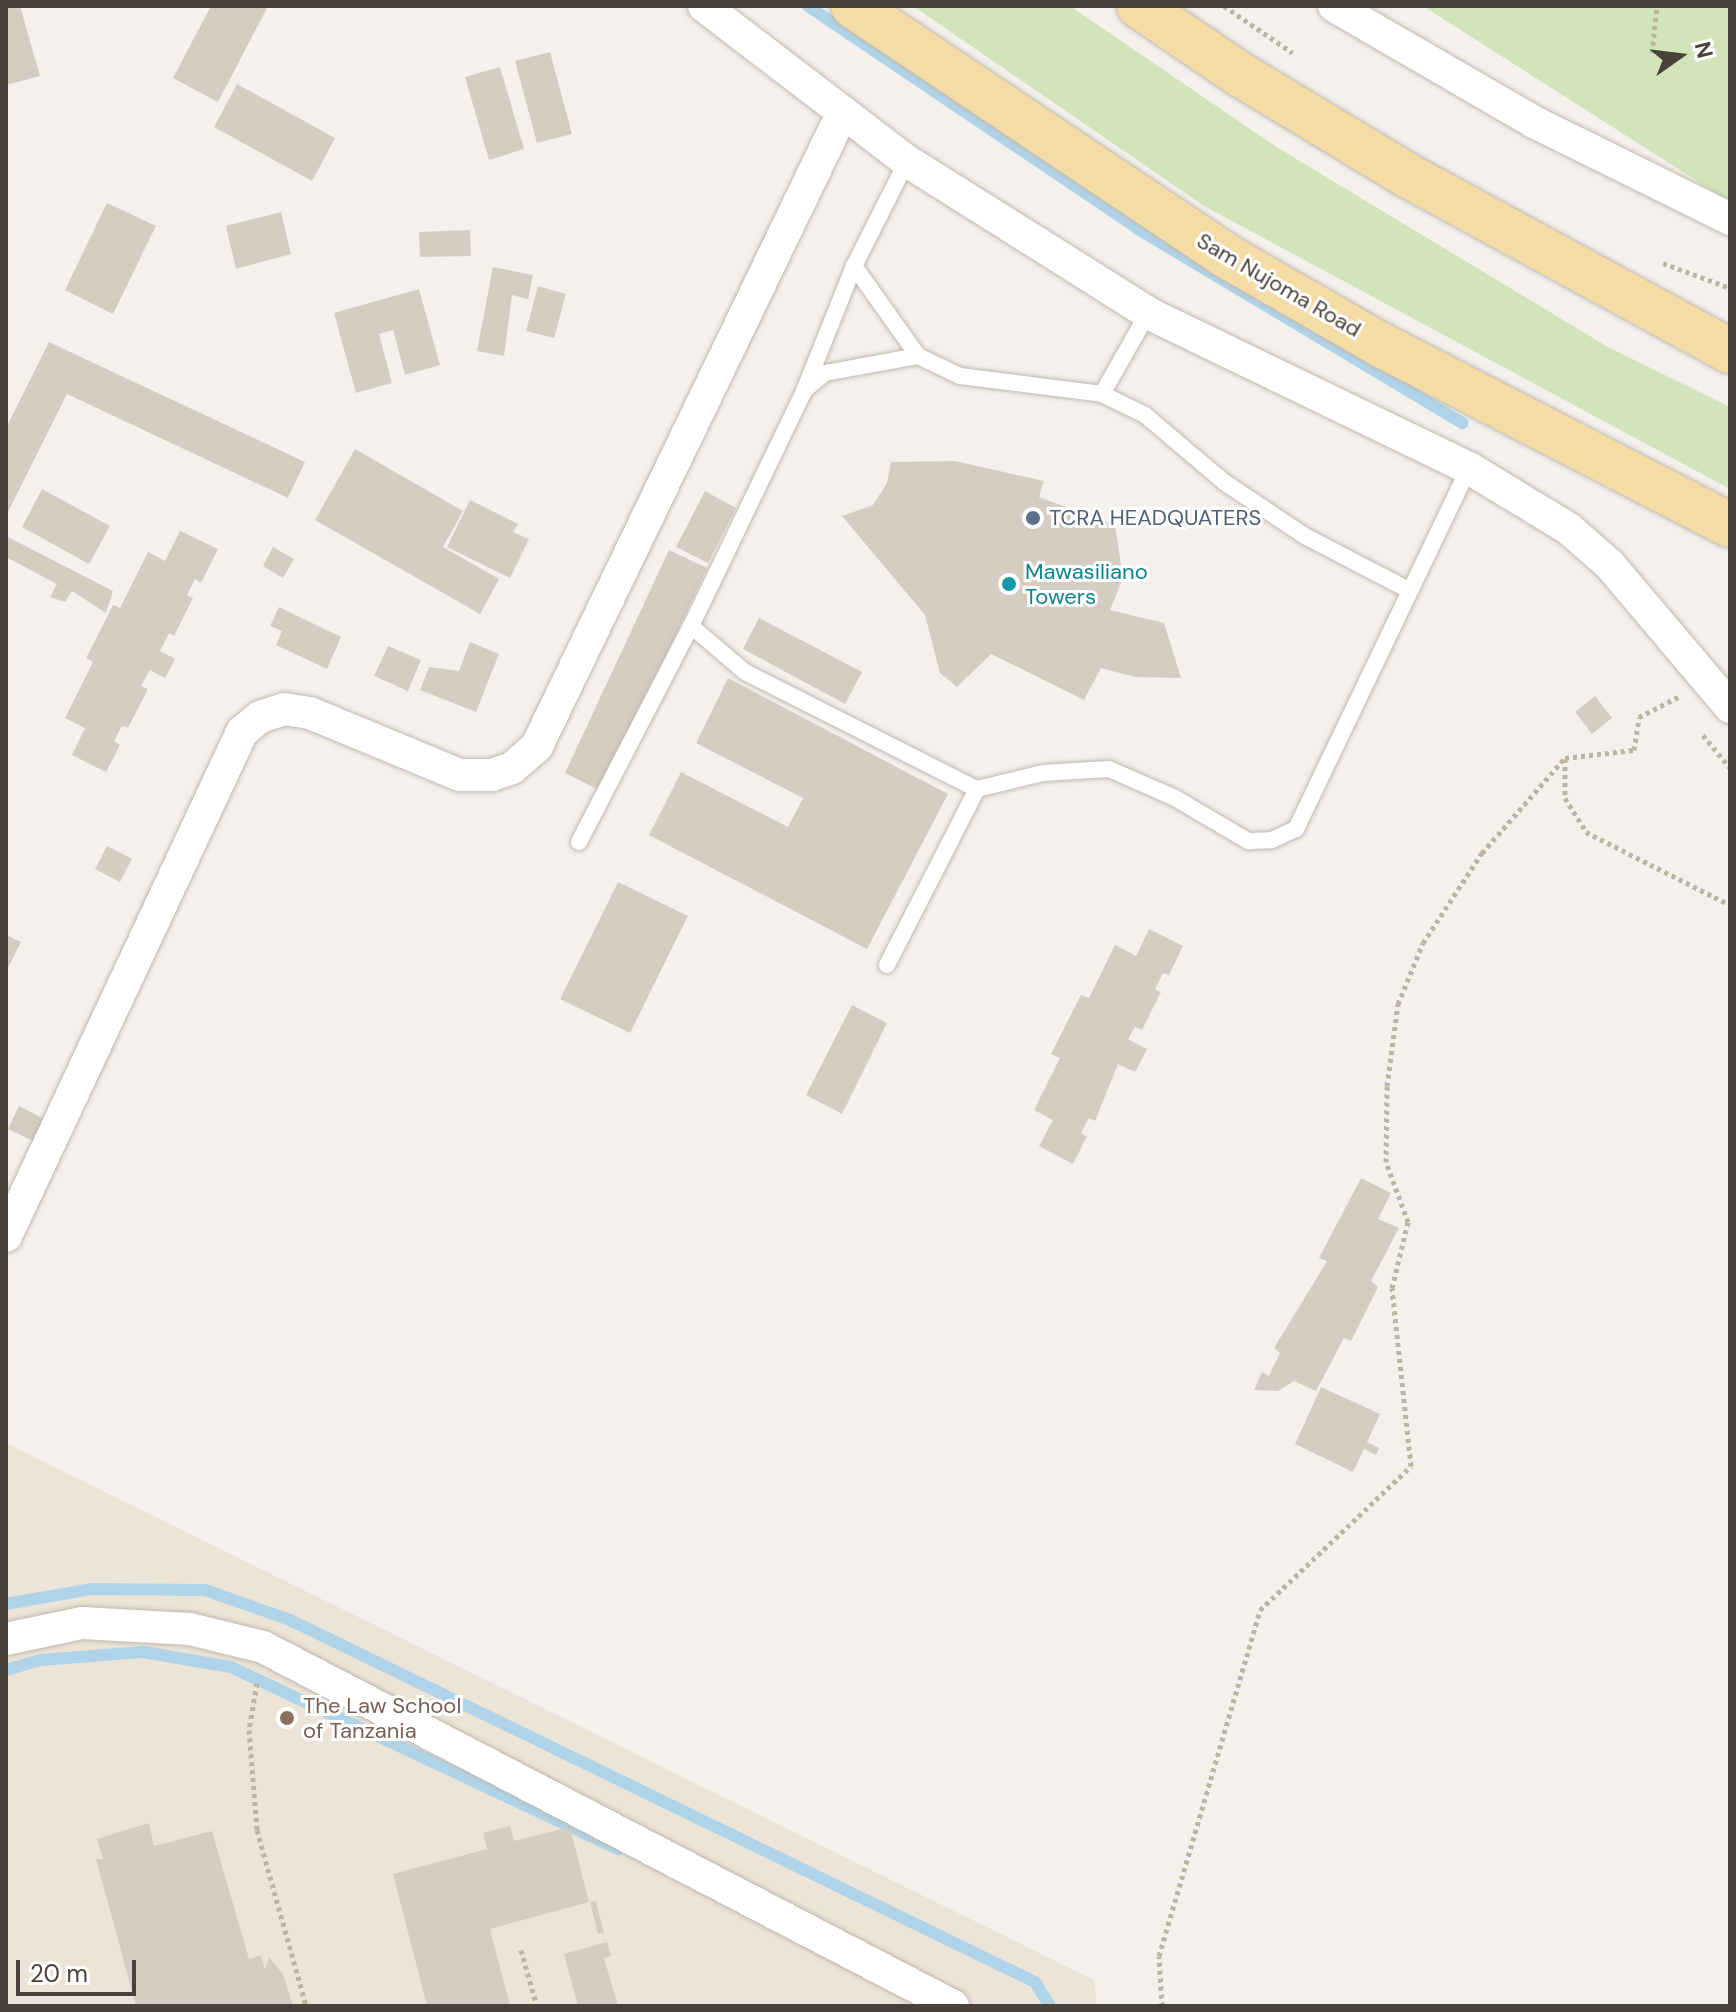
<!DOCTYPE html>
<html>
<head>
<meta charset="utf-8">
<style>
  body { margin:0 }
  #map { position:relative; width:1736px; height:2012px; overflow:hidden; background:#f4f1ec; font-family:"DM Sans",sans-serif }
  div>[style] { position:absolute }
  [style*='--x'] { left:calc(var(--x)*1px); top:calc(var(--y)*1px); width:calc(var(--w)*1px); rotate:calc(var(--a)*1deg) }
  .education>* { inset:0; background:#ece5d7 }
  .green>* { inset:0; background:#d2e4b9 }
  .stream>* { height:12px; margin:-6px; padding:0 6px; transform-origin:6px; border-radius:6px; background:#afd4ea }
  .building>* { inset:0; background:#d5cdc2 }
  .path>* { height:5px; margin-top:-2.5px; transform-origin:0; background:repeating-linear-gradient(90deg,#bfb4a1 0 4px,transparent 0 8px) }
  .roads { filter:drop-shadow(0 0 2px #bfb9af) drop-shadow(0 0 2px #bfb9af) }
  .lane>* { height:16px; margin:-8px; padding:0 8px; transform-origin:8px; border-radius:8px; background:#fff }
  .street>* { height:32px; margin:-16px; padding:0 16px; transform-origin:16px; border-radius:16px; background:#fff }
  .primary>* { height:44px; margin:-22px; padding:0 22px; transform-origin:22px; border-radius:22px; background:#f5dba4 }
  .dots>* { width:22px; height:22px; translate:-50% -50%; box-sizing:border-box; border:4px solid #fff; border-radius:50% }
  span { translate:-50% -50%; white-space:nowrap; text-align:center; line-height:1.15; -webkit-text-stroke:6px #fff; paint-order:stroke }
  .street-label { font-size:22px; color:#48423a }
  .service-label { font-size:22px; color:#4e5e75 }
  .left { translate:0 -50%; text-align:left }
  .culture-label { font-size:22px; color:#0d838f }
  .education-label { font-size:22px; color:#785e54 }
  .frame { position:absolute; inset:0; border:8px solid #48423a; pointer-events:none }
  .north { position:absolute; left:1640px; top:16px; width:80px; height:80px; -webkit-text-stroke:6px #fff; paint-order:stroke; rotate:76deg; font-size:22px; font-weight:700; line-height:32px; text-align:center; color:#48423a }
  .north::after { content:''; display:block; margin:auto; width:28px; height:36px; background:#48423a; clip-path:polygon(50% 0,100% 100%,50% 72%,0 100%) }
  .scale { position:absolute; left:16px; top:1960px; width:120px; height:36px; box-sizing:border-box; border:4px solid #48423a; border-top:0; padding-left:10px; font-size:24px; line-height:28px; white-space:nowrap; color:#48423a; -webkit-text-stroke:6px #fff; paint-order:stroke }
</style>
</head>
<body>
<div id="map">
  <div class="education">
    <div style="clip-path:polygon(6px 1443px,1094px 1980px,1097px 2006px,6px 2006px)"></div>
  </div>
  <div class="green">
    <div style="clip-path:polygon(913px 6px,1070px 6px,1278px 148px,1608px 347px,1730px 407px,1730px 489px,1204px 206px)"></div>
    <div style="clip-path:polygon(1423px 6px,1730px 6px,1730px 202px)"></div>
  </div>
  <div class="stream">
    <div style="--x:808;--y:6;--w:398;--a:34"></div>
    <div style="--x:1138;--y:229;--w:378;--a:30.9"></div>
    <div style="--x:6;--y:1604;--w:86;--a:-10"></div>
    <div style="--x:91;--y:1589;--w:114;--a:0.5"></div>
    <div style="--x:205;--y:1590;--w:90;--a:19.4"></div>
    <div style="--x:290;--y:1620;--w:828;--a:25.92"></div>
    <div style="--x:1035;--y:1982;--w:28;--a:58"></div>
    <div style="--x:6;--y:1670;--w:35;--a:-16"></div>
    <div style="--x:40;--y:1660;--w:103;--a:-4.4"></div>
    <div style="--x:143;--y:1652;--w:89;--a:9.7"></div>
    <div style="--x:231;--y:1667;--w:428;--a:25.2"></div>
  </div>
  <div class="building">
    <div style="clip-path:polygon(6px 6px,20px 6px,40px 76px,6px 85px)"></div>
    <div style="clip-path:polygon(211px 6px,268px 6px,218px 102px,173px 78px)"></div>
    <div style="clip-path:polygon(550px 52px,572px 134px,537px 143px,515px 61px)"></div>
    <div style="clip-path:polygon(500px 67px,524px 149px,489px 160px,465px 77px)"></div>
    <div style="clip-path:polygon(237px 84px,335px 138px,312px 181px,214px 127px)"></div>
    <div style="clip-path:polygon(107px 203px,156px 226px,113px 314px,65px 290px)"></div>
    <div style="clip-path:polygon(281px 212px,291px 254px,236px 269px,226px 226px)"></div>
    <div style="clip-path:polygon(470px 230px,471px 256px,420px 257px,419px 232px)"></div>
    <div style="clip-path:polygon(493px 267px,533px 275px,528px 299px,512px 295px,504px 356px,477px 351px)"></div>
    <div style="clip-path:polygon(538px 286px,566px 294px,554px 338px,526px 331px)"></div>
    <div style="clip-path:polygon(419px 289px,440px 365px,405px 375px,393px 330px,379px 334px,392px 383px,356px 393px,334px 313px)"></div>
    <div style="clip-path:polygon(49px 342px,305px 462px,288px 498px,67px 394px,6px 516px,6px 428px)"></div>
    <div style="clip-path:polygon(355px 449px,463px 511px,443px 547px,499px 579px,480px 614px,315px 520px)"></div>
    <div style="clip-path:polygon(955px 461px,1044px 481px,1039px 497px,1115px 525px,1123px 578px,1110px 610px,1164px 623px,1181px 678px,1135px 677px,1101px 668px,1084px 700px,991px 654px,957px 687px,940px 673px,925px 615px,842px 516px,873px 505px,887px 483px,891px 462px)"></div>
    <div style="clip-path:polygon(42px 489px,110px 526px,89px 564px,22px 527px)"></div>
    <div style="clip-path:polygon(705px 491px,736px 508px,708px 563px,676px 547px)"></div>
    <div style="clip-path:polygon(470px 500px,518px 524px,513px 532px,529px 539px,510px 578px,447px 547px)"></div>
    <div style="clip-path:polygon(180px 531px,218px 549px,201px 583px,195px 579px,187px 595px,193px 598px,174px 636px,169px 633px,160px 651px,175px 659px,165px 678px,150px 670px,141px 686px,148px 689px,128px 728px,122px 726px,114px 741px,120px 745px,106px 772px,72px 755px,85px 728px,65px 718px,93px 662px,86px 658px,113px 605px,120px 608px,148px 552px,165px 561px)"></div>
    <div style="clip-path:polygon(6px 536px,113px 591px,106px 613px,72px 591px,65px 602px,50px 597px,57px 584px,6px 557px)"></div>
    <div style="clip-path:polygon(273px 547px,294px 559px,283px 578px,263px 566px)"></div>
    <div style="clip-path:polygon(669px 550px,707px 568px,603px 792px,565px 773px)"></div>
    <div style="clip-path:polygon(279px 607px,341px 637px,327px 669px,276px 645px,282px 631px,270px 626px)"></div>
    <div style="clip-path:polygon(759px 618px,862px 672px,845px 704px,743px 649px)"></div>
    <div style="clip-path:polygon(470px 642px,499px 654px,476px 712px,420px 690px,429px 667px,459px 671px)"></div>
    <div style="clip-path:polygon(388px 646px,421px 660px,408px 691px,374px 676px)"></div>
    <div style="clip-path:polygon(728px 678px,948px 794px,867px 949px,649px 835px,681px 772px,788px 827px,803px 798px,696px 743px)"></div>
    <div style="clip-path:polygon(1595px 696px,1612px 718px,1592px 734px,1575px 712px)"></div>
    <div style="clip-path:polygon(107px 846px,132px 859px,120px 882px,95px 869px)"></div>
    <div style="clip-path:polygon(618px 882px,688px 916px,630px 1033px,560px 999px)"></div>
    <div style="clip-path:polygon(1149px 929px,1183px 946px,1169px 975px,1163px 973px,1155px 989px,1161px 992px,1142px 1030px,1135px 1027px,1128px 1039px,1147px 1049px,1135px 1072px,1118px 1064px,1095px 1121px,1089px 1118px,1081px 1133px,1087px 1136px,1073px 1164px,1039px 1146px,1053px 1120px,1034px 1110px,1060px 1058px,1051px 1054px,1081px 995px,1089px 998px,1115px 945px,1136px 956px)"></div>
    <div style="clip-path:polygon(6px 935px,21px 942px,6px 972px)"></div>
    <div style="clip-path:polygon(852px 1005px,887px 1023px,842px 1114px,806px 1095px)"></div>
    <div style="clip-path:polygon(19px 1106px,46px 1120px,35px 1142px,8px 1129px)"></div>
    <div style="clip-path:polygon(1361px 1178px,1391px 1193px,1378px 1219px,1399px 1228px,1371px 1281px,1378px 1287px,1351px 1341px,1344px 1338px,1316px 1391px,1294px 1381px,1278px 1391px,1254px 1390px,1262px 1372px,1269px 1376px,1280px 1353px,1274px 1348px,1327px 1261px,1319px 1258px)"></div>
    <div style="clip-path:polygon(1321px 1387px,1380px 1414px,1367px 1442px,1379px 1448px,1376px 1455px,1364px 1449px,1353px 1472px,1295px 1444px)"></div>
    <div style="clip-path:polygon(149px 1823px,154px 1846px,212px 1831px,249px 1959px,261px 1955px,265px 1970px,269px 1957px,283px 1974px,293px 2006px,136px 2006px,96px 1859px,103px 1859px,97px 1839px)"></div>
    <div style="clip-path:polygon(510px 1826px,514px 1841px,570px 1827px,589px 1902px,490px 1929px,510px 2006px,427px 2006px,393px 1874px,487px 1849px,483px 1833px)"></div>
    <div style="clip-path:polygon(596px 1901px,604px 1933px,598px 1934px,590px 1902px)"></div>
    <div style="clip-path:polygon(607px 1942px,611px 1956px,604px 1958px,618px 2006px,578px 2006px,564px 1954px)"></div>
  </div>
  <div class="path">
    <div style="--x:1224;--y:6;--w:83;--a:34.3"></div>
    <div style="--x:1652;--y:53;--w:47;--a:-83.9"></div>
    <div style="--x:1663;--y:263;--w:72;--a:20.5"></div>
    <div style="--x:1703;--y:735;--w:43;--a:50.7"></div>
    <div style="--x:1565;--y:759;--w:39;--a:90"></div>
    <div style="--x:1565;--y:798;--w:40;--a:58"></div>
    <div style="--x:1586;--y:832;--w:161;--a:26.9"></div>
    <div style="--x:257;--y:1683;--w:48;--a:99.7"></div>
    <div style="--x:249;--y:1730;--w:100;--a:85.4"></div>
    <div style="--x:257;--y:1830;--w:183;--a:74.4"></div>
    <div style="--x:521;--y:1950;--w:58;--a:74.1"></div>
    <div style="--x:1162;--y:2006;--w:50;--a:-93.4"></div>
    <div style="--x:1159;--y:1956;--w:360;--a:-73.7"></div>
    <div style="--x:1260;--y:1610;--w:209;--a:-43.6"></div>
    <div style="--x:1411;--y:1466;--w:179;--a:-96.1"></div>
    <div style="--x:1392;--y:1288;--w:68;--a:-76.4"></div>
    <div style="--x:1408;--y:1222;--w:64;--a:-110.1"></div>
    <div style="--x:1386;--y:1162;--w:76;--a:-89.2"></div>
    <div style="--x:1387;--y:1086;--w:83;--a:-82.4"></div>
    <div style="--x:1398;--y:1004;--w:66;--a:-67.7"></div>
    <div style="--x:1423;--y:943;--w:108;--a:-56.8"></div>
    <div style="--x:1482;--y:853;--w:126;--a:-48.9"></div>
    <div style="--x:1565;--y:758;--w:69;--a:-6.6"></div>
    <div style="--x:1634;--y:750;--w:33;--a:-81"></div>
    <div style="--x:1639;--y:717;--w:44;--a:-27.1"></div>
  </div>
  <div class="roads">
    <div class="lane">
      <div style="--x:854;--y:266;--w:110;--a:54.6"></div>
      <div style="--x:918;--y:356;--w:47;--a:25.5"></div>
      <div style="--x:960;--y:376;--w:143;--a:7.2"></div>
      <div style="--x:1102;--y:394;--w:48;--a:26"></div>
      <div style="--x:1145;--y:415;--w:104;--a:40.3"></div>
      <div style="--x:1224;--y:482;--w:97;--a:33.7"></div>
      <div style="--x:1305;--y:536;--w:115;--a:27.5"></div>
      <div style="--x:807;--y:388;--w:23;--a:-40"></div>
      <div style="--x:825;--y:373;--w:95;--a:-10.4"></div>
      <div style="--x:1102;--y:394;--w:93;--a:-60.4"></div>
      <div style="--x:691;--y:626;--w:71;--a:40.4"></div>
      <div style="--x:745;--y:672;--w:260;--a:26.8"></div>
      <div style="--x:579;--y:842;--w:243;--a:-62.6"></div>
      <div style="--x:691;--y:626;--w:261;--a:-64.3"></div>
      <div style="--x:804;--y:391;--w:135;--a:-68.2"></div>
      <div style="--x:854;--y:266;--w:118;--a:-63.2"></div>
      <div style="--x:887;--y:965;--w:198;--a:-62.9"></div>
      <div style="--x:977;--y:789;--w:68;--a:-13.6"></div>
      <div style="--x:1043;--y:773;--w:66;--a:-3.5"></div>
      <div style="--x:1109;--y:769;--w:72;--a:23.7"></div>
      <div style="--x:1175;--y:798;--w:85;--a:30.5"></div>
      <div style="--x:1248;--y:841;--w:24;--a:-2"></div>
      <div style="--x:1272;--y:840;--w:26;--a:-25"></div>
      <div style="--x:1296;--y:829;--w:400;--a:-64.4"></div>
    </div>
    <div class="street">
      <div style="--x:704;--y:6;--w:255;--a:37.4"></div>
      <div style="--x:907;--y:161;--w:285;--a:32.2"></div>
      <div style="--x:1148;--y:313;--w:356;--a:25.8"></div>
      <div style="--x:1469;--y:468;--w:117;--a:31.4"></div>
      <div style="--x:1569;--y:529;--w:55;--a:41.3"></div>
      <div style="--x:1610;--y:565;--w:186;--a:49.8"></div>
      <div style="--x:1334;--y:6;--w:231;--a:30.1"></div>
      <div style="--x:1534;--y:122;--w:219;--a:26.3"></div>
      <div style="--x:6;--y:1236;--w:557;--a:-64.91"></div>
      <div style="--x:242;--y:732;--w:23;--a:-40"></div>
      <div style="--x:260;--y:717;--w:25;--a:-18"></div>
      <div style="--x:284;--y:709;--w:26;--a:9"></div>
      <div style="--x:310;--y:713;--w:162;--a:22.5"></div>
      <div style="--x:460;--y:775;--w:32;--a:0"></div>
      <div style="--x:492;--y:775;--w:21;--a:-19"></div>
      <div style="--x:512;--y:768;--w:33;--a:-41"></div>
      <div style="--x:537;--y:746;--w:704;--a:-64.24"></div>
      <div style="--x:6;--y:1639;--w:78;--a:-11.9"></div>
      <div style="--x:82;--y:1623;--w:108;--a:3.2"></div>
      <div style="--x:190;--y:1629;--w:75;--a:13.9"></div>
      <div style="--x:263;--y:1647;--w:778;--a:27.49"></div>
    </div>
    <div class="primary">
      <div style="--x:853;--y:6;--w:451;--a:33.8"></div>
      <div style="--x:1228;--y:257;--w:177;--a:29.9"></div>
      <div style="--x:1381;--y:345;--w:393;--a:27.3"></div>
      <div style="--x:1139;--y:6;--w:123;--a:34.1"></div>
      <div style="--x:1241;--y:75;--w:192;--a:31.1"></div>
      <div style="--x:1405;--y:174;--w:370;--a:28.6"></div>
    </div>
  </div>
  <div class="dots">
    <div style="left:1033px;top:518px;background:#5c6f8a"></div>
    <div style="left:1009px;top:584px;background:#0f9aa8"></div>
    <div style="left:287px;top:1718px;background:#8d6e63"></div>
  </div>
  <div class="street-label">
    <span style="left:1279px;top:285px;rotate:30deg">Sam Nujoma Road</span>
  </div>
  <div class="service-label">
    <span class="left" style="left:1049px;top:518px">TCRA HEADQUATERS</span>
  </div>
  <div class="culture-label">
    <span class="left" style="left:1025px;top:584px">Mawasiliano<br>Towers</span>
  </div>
  <div class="education-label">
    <span class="left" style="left:303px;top:1718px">The Law School<br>of Tanzania</span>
  </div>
  <div class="frame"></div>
  <div class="north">N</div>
  <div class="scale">20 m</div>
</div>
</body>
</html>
